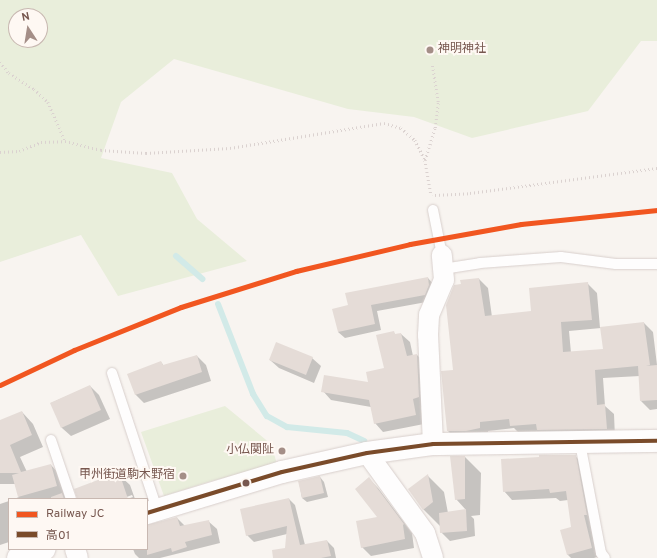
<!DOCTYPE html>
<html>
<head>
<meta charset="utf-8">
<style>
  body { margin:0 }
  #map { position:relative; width:657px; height:558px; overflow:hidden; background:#f8f4f0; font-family:Overpass,"Noto Sans JP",sans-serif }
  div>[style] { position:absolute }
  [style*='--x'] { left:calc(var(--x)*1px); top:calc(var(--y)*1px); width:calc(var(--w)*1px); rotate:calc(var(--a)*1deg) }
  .green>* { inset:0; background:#e9eedb }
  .shadow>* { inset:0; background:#0003 }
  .stream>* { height:6px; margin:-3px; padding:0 3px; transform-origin:3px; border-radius:3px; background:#d2eae8 }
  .building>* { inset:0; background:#e5dcd7 }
  .path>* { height:2.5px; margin-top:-1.25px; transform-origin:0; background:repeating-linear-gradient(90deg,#dbd2d0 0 1px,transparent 0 4px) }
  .roads { filter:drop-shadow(0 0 1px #d8cfcc) drop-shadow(0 0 1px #d8cfcc) }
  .lane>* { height:10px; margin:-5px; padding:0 5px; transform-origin:5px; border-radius:5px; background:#fefdfd }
  .street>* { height:20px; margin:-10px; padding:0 10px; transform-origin:10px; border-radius:10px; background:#fefdfd }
  .secondary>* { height:22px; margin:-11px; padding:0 11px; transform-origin:11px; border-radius:11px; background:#fefdfd }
  .bus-1>* { height:4px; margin:-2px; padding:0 2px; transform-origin:2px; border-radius:2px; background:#7a4b2a }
  .rail-1>* { height:5px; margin:-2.5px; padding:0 2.5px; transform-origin:2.5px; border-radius:2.5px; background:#f15620 }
  .dots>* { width:11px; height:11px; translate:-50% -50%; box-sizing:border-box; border:2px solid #fef8f3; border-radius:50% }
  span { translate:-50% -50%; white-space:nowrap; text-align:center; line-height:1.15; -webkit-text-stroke:4px #fef8f3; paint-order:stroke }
  .poi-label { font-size:12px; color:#77574f }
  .left { translate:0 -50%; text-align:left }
  .right { translate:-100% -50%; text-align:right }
  .legend { position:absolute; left:8px; top:498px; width:140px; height:52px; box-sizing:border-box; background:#fef8f3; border:1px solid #c8b8b1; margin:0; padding:5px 7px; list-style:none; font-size:12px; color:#77574f }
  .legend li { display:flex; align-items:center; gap:8px; height:20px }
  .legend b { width:20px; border:1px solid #c8b8b1 }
  .north { position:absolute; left:8px; top:8px; width:40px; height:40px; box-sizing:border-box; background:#fef8f3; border:1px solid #c8b8b1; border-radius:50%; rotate:348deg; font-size:11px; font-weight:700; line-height:16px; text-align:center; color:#77574f }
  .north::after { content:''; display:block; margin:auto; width:14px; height:18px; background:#a48e87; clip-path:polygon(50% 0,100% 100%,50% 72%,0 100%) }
</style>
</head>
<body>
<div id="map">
  <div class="green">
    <div style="clip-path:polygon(evenodd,0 0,657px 0,657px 41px,641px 41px,588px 111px,472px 138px,414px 117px,348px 109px,174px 59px,121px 102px,101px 158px,172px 173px,197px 219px,247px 261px,118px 296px,81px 235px,0 262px,0 0,16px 16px,40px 16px,40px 40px,16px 40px,16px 16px)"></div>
    <div style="clip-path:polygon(225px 406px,271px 444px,277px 464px,208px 482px,164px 496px,141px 432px)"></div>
  </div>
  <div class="shadow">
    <div style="clip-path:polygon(428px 278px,434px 285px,432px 301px,377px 311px,381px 330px,345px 338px,338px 332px,350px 306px)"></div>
    <div style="clip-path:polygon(evenodd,479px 279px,488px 288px,492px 317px,532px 312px,588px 284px,597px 293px,600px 328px,644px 323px,653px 332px,657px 365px,657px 409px,650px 410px,641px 401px,640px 376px,603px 378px,605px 406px,614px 414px,615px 438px,520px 434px,514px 428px,488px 431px,489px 437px,457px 440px,448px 431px,455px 371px,479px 279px,601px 328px,604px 350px,571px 353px,569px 331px,601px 328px)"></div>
    <div style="clip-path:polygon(393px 332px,396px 335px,401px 334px,410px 342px,413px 356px,417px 355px,426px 364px,428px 406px,421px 407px,424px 424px,383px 432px,375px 423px,371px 407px,331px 400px,323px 391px,370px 383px,386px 368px)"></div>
    <div style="clip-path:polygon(197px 356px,206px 365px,211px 381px,144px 403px,135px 394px,161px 362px,164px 366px)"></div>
    <div style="clip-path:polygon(312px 358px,321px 366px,314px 383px,279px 368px,270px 360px)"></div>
    <div style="clip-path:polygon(90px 386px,99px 395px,110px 419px,71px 436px,62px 428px,51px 403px)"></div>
    <div style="clip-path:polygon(22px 412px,33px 424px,43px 447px,20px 457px,27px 472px,51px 465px,62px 477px,69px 499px,14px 499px,19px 497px,15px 484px,0 484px,0 422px)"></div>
    <div style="clip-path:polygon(575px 456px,584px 464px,600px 556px,594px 558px,571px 558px,567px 554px,572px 528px,568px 500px,560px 501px,556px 498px,512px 500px,504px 491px)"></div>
    <div style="clip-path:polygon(451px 457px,465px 457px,481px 473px,480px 515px,471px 516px,474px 519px,475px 536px,450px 541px,441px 532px,441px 527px,423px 509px,428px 476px,444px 492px,448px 513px,466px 510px,456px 499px)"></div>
    <div style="clip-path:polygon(118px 474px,130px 485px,135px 499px,127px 499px,133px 497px,132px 495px,121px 499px,78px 499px)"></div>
    <div style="clip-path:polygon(320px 477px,324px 482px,328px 497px,307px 502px,302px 498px,299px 482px)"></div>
    <div style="clip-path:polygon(369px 479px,378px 488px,412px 533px,414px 548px,371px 556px,362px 547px,379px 517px)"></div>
    <div style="clip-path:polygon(289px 499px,295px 505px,305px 545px,327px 541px,334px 548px,336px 558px,286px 558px,287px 534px,254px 542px,247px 535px)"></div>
    <div style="clip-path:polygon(9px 501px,9px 542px,0 545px,0 504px)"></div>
    <div style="clip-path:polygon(177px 518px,185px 526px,208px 521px,217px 529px,220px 543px,160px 558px,139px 558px,135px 554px,133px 549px,147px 549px,147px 525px)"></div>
  </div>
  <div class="stream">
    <div style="--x:176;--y:256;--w:35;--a:41"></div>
    <div style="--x:218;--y:304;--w:97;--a:68.7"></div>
    <div style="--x:253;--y:394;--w:26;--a:58"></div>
    <div style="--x:267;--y:416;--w:23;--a:29"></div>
    <div style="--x:287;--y:427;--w:60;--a:5.7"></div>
    <div style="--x:347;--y:433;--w:19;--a:25"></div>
  </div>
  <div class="building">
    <div style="clip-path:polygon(428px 277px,429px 285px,425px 295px,371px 305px,375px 324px,338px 332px,332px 309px,348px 305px,345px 293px)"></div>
    <div style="clip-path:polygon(479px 278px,485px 316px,531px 311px,529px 288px,588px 282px,592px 320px,561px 322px,563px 352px,603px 349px,600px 327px,644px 322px,650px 365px,646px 366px,657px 365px,657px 400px,640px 401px,638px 366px,595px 370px,597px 405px,605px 404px,607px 429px,537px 430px,536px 424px,510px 426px,509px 419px,480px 422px,480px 428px,466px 431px,447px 431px,441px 371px,453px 370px,446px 305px,454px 285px,461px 284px,460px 280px)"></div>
    <div style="clip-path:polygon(394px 331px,395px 334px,401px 333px,407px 356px,417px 354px,419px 397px,413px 399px,416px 415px,374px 424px,369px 400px,321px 392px,324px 375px,368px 382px,366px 372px,384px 368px,376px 335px)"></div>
    <div style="clip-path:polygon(276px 342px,313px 357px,306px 375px,269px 360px)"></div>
    <div style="clip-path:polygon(197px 355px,202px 372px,135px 395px,127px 374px,161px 361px,163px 365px)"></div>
    <div style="clip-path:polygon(90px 385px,101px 410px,61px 428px,50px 403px)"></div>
    <div style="clip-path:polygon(22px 411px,32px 435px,10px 445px,21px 472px,51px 464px,57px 486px,18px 497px,12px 475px,19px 473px,0 473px,0 420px)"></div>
    <div style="clip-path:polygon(539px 455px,576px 455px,587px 515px,584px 515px,592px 548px,567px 555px,560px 530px,571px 527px,566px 491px,550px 493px,549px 489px,503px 492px,501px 459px,539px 457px)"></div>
    <div style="clip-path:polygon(450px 456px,465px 456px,465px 499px,455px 500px)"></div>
    <div style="clip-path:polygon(119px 472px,128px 499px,77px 499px,74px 489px)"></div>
    <div style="clip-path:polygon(428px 474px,433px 502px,423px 510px,408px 489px)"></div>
    <div style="clip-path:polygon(320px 476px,324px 493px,302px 498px,298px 481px)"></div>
    <div style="clip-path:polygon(369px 477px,404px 524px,403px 525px,405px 539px,361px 548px,356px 521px,377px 517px,355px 489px)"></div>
    <div style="clip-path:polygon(62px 493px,64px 499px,51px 499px,51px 497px)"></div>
    <div style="clip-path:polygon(289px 498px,300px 545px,327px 540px,331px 556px,321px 558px,273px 558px,272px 550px,285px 548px,287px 526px,246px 536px,240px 509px)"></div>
    <div style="clip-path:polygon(466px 509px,467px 531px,440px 533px,439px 513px)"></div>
    <div style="clip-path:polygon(177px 517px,180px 526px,209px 520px,212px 535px,185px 542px,187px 547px,172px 552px,171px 548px,147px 555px,147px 525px)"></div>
  </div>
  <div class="path">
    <div style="--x:0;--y:62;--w:14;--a:51"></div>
    <div style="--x:9;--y:73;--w:30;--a:33"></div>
    <div style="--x:34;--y:89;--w:19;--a:43"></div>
    <div style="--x:48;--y:102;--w:43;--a:66.4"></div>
    <div style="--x:0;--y:152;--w:19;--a:-3"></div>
    <div style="--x:19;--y:151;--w:24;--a:-22"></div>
    <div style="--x:41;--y:142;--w:24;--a:-2"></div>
    <div style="--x:65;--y:141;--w:37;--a:14"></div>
    <div style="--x:101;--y:150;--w:45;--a:3.8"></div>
    <div style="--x:146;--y:153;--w:84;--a:-3.4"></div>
    <div style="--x:230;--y:148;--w:156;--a:-9.2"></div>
    <div style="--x:384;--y:123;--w:18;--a:16"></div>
    <div style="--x:401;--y:128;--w:18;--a:41"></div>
    <div style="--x:415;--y:140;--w:22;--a:63"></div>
    <div style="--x:425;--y:160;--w:36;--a:80"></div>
    <div style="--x:425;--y:160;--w:34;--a:-73"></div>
    <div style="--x:435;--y:128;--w:26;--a:-83"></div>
    <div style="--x:438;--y:102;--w:39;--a:-99"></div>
    <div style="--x:435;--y:195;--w:35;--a:-3"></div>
    <div style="--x:470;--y:193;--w:189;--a:-7.6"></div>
  </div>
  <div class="roads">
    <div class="lane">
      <div style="--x:433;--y:210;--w:46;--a:78.7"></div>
      <div style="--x:443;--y:269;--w:37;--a:-9"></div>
      <div style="--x:480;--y:263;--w:81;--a:-4.2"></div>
      <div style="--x:561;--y:257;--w:55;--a:7.3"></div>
      <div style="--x:616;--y:264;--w:41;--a:0"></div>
      <div style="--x:112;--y:373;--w:143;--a:71.7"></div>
      <div style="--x:51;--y:440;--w:62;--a:71.3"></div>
      <div style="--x:580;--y:443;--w:112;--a:79.2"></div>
      <div style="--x:601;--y:553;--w:6;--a:51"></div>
    </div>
    <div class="street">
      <div style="--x:433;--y:444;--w:109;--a:-92.6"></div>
      <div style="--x:428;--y:335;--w:20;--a:-87"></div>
      <div style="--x:429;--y:315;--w:38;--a:-67"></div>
      <div style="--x:444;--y:280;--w:25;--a:-95"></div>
      <div style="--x:367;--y:453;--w:99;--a:54.1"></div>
      <div style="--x:425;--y:533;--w:26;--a:72"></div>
      <div style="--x:75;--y:549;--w:9;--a:72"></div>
    </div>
    <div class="secondary">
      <div style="--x:147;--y:513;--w:141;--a:-16.9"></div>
      <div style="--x:282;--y:472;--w:87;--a:-12.6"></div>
      <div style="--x:367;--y:453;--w:67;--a:-7.8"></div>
      <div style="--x:433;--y:444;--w:224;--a:-0.8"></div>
      <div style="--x:18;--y:558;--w:28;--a:-19"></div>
    </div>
  </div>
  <div class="bus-1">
    <div style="--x:147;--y:513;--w:141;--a:-16.9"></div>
    <div style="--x:282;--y:472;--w:87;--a:-12.6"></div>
    <div style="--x:367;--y:453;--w:67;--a:-7.8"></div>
    <div style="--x:433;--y:444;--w:224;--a:-0.8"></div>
  </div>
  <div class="rail-1">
    <div style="--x:0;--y:385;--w:82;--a:-25.3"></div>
    <div style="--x:74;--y:350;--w:115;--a:-21.9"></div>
    <div style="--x:181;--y:307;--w:121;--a:-17.4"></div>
    <div style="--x:296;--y:271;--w:117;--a:-13.3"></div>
    <div style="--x:410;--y:244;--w:113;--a:-10.2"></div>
    <div style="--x:521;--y:224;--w:137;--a:-5.9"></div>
  </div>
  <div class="dots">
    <div style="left:430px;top:50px;background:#a48e87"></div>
    <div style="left:282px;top:451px;background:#a48e87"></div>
    <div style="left:183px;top:476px;background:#a48e87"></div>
    <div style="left:246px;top:483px;background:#77574f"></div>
  </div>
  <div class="poi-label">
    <span class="left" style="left:438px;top:50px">神明神社</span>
    <span class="right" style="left:274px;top:451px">小仏関阯</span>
    <span class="right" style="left:175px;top:476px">甲州街道駒木野宿</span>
  </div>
  <ul class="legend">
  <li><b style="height:5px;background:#f15620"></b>Railway JC</li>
  <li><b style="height:5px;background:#7a4b2a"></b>高01</li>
  </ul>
  <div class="north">N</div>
</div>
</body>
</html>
